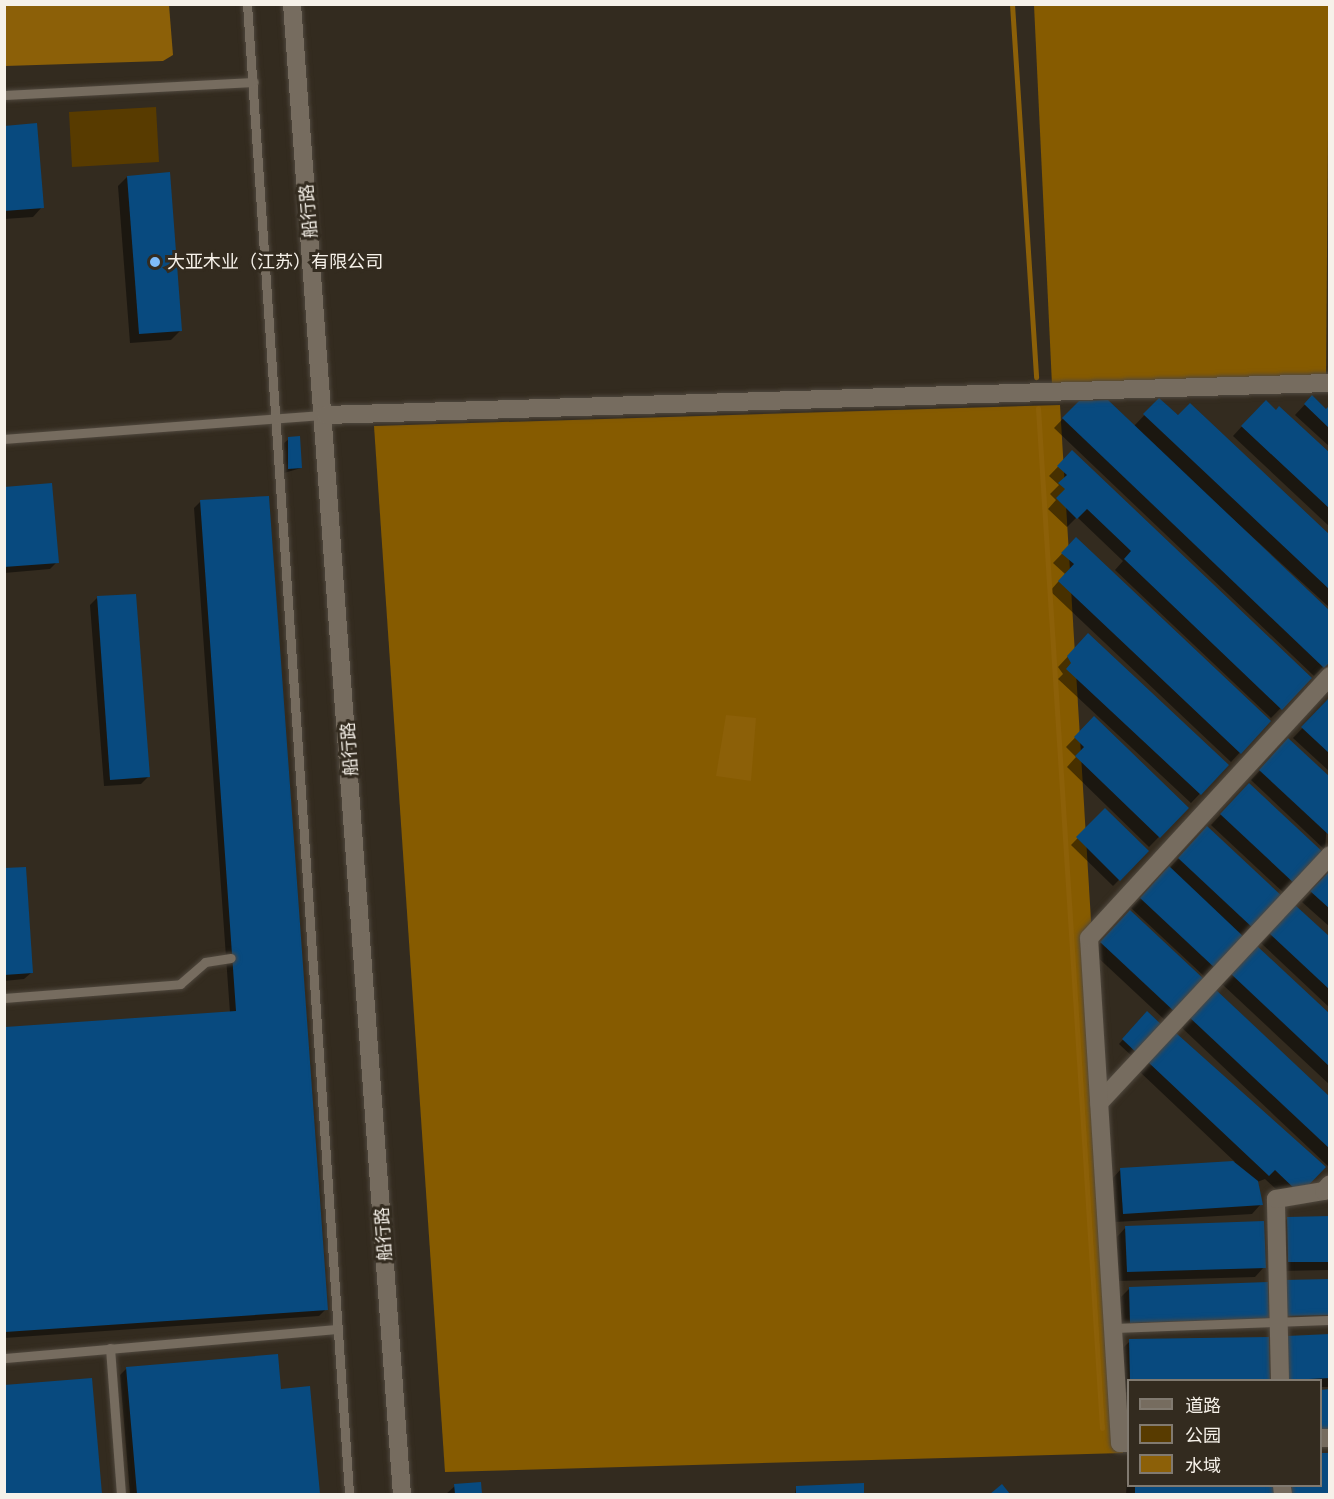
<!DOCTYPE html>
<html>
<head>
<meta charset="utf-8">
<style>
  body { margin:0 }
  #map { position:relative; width:1334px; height:1499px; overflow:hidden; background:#332b1f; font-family:Helvetica,"Noto Sans SC",sans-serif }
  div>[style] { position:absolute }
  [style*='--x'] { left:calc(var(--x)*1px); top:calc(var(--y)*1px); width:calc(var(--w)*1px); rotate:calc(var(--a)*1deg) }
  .green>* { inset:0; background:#583b00 }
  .forest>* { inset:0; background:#865b00 }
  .water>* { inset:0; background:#8c6008 }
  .shadow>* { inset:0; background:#0007 }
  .stream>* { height:5px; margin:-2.5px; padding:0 2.5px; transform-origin:2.5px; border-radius:2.5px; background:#8c6008 }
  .building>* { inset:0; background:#084a7f }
  .roads { filter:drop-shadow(0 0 2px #50483e) drop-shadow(0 0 2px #50483e) }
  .lane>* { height:9px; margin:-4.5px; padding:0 4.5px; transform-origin:4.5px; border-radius:4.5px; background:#766c5f }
  .street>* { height:18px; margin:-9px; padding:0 9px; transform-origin:9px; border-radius:9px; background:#766c5f }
  .dots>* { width:16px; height:16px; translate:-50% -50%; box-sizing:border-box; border:3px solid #332b1f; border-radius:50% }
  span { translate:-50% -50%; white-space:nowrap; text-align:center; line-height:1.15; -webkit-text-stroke:6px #332b1f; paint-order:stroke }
  .street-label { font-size:18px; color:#f6f1e9 }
  .poi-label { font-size:18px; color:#f6f1e9 }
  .left { translate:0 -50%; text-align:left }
  .frame { position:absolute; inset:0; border:6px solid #f6f1e9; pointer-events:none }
  .legend { position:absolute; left:1127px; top:1379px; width:195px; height:108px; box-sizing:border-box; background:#332b1f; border:2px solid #817a70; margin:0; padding:8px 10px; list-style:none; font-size:18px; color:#f6f1e9 }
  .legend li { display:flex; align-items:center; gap:12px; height:30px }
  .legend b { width:30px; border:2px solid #817a70 }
</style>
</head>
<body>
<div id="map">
  <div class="green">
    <div style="clip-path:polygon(156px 107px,159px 162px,72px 167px,69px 112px)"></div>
  </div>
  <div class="forest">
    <div style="clip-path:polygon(1034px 5px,1329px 5px,1326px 378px,1052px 385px)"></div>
    <div style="clip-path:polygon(1060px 405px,1123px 1453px,445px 1472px,374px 426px)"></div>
  </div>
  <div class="water">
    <div style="clip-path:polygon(4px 5px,169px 5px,173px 55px,163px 61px,5px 66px)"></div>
    <div style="clip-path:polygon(726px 715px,756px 718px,751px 781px,716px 776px)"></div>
  </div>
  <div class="shadow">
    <div style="clip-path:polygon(4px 127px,42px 207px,33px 217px,4px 219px)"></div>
    <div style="clip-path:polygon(127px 177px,180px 331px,171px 340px,130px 343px,118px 186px)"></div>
    <div style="clip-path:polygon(1312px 397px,1326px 411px,1330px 407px,1330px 447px,1295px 415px)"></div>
    <div style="clip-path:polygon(1159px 400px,1330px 537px,1330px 608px,1150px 443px,1330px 660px,1314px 676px,1054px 428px,1079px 402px,1133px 427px)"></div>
    <div style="clip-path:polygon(1256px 411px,1330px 455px,1330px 527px,1233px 436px)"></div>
    <div style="clip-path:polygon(289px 439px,301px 468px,284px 473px,284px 443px)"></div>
    <div style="clip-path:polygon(1072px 452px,1310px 678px,1271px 718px,1115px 570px,1123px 561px,1077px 517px,1067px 527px,1048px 509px,1056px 500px,1050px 494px,1059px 485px,1049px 476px)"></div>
    <div style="clip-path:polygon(4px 488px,57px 562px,50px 569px,4px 573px)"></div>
    <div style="clip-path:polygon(201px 501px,326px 1309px,319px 1316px,4px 1338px,4px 1029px,230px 1013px,194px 508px)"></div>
    <div style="clip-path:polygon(1076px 539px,1269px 721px,1231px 762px,1050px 591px,1065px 574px,1053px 563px)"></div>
    <div style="clip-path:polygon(97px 598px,148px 777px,141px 784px,104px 786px,90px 605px)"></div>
    <div style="clip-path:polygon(1088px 635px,1227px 765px,1191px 803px,1058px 679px,1063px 674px,1058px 667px)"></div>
    <div style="clip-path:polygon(1330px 699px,1330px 772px,1293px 738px)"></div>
    <div style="clip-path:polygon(1094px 718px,1187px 808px,1149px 847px,1067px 767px,1076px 757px,1066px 747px)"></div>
    <div style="clip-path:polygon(1279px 750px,1330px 779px,1325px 850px,1251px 780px)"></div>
    <div style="clip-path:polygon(1240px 794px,1324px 855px,1286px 895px,1211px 825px)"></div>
    <div style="clip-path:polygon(1105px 810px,1147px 851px,1113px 886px,1071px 845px)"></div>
    <div style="clip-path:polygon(1198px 838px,1282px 898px,1206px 978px,1131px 908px)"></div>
    <div style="clip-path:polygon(4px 870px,31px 973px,24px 979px,4px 981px)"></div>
    <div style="clip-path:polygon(1330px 873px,1330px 927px,1302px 902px)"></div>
    <div style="clip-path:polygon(1286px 917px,1330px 939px,1330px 1008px,1261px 943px)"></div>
    <div style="clip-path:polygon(1120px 922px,1176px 1013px,1167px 1022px,1092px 952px)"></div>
    <div style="clip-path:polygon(1247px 957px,1330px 1016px,1330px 1085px,1222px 984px)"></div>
    <div style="clip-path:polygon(1205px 1000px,1330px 1099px,1329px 1167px,1180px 1026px)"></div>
    <div style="clip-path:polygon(1147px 1013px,1135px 1059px,1119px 1044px)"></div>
    <div style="clip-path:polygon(1167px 1044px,1323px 1167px,1290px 1202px,1265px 1179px,1257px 1182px,1261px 1204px,1252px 1214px,1115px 1222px,1112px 1179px,1121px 1169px,1235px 1162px,1140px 1072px)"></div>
    <div style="clip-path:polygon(1288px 1218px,1330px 1218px,1330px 1270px,1279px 1271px,1279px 1227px)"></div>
    <div style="clip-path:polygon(1126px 1227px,1264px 1267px,1255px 1277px,1118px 1281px,1117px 1237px)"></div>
    <div style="clip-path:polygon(1330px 1280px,1330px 1323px,1276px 1325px)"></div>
    <div style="clip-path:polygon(1266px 1284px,1121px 1332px,1120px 1298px,1129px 1289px)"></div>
    <div style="clip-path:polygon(1330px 1336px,1330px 1387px,1320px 1387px,1320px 1380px,1279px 1380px)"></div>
    <div style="clip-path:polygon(1268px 1338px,1269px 1380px,1128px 1380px,1128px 1392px,1122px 1392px,1121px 1350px,1130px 1341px)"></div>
    <div style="clip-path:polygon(127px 1368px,279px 1390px,309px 1388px,318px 1494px,130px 1494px,120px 1375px)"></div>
    <div style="clip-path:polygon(90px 1379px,100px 1494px,4px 1494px,4px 1386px)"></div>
    <div style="clip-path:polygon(1128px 1396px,1128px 1445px,1122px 1403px)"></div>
    <div style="clip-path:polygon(1330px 1454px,1330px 1494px,1283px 1494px,1282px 1486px,1320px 1486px)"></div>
    <div style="clip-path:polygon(1128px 1467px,1128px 1486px,1273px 1486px,1273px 1494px,1126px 1494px)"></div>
    <div style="clip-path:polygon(479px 1484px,480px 1494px,446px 1494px,455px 1486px)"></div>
    <div style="clip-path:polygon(862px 1485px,863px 1494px,795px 1494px,796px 1488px)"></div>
  </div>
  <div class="stream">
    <div style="--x:1012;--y:4;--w:374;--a:86.3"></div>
    <div style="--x:1038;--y:408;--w:1022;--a:86.41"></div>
  </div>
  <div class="building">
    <div style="clip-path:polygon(37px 123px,44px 208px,4px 211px,4px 126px)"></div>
    <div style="clip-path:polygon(170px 172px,182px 331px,139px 334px,127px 176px)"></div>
    <div style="clip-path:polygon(1312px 395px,1326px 409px,1330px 405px,1330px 429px,1304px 404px)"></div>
    <div style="clip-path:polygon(1159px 398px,1178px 415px,1190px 403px,1330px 535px,1330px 590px,1143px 414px)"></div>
    <div style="clip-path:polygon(1108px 400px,1330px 611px,1330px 662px,1324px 668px,1062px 418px,1079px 401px)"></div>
    <div style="clip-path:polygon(1266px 400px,1276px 410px,1279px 406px,1330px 453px,1330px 509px,1241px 426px)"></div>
    <div style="clip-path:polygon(300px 436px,302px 468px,288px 469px,288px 437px)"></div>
    <div style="clip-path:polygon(1072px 450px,1312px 678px,1282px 710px,1124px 559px,1131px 551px,1087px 509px,1077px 519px,1056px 498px,1065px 489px,1058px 483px,1067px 475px,1057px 466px)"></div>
    <div style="clip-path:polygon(52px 483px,59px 563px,4px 567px,4px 487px)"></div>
    <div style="clip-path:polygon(269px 496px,328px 1310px,5px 1332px,5px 1027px,236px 1011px,200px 500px)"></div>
    <div style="clip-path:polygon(1076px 537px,1271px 721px,1241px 754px,1058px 581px,1074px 564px,1061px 553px)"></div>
    <div style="clip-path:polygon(136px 594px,150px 777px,110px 780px,97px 596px)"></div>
    <div style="clip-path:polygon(1088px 633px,1229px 765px,1201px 795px,1066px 669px,1071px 663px,1067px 656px)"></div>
    <div style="clip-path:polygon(1330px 697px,1330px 754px,1301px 727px)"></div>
    <div style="clip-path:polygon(1094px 716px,1189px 808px,1160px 838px,1075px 756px,1084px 747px,1074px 737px)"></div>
    <div style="clip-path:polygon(1288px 738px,1330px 777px,1330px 836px,1259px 770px)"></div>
    <div style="clip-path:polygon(1249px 783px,1326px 855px,1297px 886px,1220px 814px)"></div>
    <div style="clip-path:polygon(1105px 808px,1149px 851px,1120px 881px,1076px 837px)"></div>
    <div style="clip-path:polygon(1207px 826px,1284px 898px,1255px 930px,1178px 858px)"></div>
    <div style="clip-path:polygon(1169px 866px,1246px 939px,1217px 970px,1140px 898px)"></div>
    <div style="clip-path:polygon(26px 867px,33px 973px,4px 975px,4px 868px)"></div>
    <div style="clip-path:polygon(1330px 871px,1330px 909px,1310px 891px)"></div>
    <div style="clip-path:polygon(1295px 905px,1330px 937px,1330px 990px,1269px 933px)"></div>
    <div style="clip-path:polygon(1130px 910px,1207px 982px,1177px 1014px,1100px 942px)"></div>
    <div style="clip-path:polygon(1256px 945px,1330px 1014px,1330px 1067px,1230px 973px)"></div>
    <div style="clip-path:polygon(1214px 988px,1330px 1097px,1330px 1149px,1188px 1016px)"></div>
    <div style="clip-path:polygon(1147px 1011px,1165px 1028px,1140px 1056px,1122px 1039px)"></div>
    <div style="clip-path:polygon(1176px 1033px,1326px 1167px,1300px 1194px,1275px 1170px,1269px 1176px,1148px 1062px)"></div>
    <div style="clip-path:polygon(1233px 1161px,1258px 1181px,1263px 1205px,1123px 1214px,1120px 1168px)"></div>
    <div style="clip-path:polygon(1330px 1216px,1330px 1262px,1288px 1262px,1287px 1217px)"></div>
    <div style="clip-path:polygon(1264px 1221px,1266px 1268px,1127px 1272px,1125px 1226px)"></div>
    <div style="clip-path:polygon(1330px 1279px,1330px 1315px,1284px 1316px,1283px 1280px)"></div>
    <div style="clip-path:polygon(1268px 1282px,1269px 1318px,1130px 1323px,1129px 1287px)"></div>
    <div style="clip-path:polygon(1330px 1334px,1330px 1378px,1288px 1380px,1287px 1336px)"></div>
    <div style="clip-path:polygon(1269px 1337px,1270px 1380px,1130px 1380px,1129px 1339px)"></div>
    <div style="clip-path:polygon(278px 1354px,281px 1389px,310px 1386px,320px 1494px,137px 1494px,126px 1367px)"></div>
    <div style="clip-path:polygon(92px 1378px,102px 1494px,4px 1494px,4px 1385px)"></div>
    <div style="clip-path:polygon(1330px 1389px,1330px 1434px,1320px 1434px,1320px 1390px)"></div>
    <div style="clip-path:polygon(1320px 1453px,1330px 1453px,1330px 1494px,1292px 1494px,1292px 1486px,1320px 1486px)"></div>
    <div style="clip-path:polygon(481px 1482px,482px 1494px,455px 1494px,454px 1484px)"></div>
    <div style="clip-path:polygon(864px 1483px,864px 1494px,796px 1494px,796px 1486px)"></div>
    <div style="clip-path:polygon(1002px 1484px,1010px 1494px,990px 1494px)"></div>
    <div style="clip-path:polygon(1135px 1486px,1274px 1486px,1275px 1494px,1135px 1494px)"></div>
  </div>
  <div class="roads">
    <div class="lane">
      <div style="--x:247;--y:4;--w:1493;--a:86.08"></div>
      <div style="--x:4;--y:95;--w:250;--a:-3"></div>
      <div style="--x:4;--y:439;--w:321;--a:-4.3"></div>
      <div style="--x:4;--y:998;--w:177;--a:-4.5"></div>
      <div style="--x:180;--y:984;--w:33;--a:-41"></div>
      <div style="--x:205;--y:962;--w:26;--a:-9"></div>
      <div style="--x:1112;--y:1328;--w:218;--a:-2.1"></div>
      <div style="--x:110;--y:1348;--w:146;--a:85.7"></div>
      <div style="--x:4;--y:1358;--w:335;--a:-5"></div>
    </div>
    <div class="street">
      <div style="--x:292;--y:4;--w:1494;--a:85.78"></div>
      <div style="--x:326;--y:415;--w:1005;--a:-1.83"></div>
      <div style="--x:1099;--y:1103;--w:339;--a:-47"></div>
      <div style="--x:1280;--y:1380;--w:181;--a:-91.3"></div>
      <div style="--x:1276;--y:1199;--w:49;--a:-9.5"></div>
      <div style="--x:1324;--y:1191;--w:9;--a:-49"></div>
      <div style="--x:1320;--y:1438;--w:10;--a:0"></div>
      <div style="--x:1128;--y:1443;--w:8;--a:180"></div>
      <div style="--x:1120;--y:1443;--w:506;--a:-93.51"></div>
      <div style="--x:1089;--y:938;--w:356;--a:-47.4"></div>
      <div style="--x:1282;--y:1486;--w:8;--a:83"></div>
    </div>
  </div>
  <div class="dots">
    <div style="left:155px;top:262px;background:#80bdfa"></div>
  </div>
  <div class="street-label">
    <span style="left:309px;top:211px;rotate:-95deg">船行路</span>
    <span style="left:350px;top:749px;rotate:-94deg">船行路</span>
    <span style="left:384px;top:1234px;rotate:-94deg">船行路</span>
  </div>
  <div class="poi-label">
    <span class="left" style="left:167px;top:262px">大亚木业（江苏）有限公司</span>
  </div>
  <div class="frame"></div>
  <ul class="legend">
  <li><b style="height:8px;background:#766c5f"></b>道路</li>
  <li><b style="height:16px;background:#583b00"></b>公园</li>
  <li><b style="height:16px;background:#8c6008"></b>水域</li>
  </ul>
</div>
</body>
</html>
